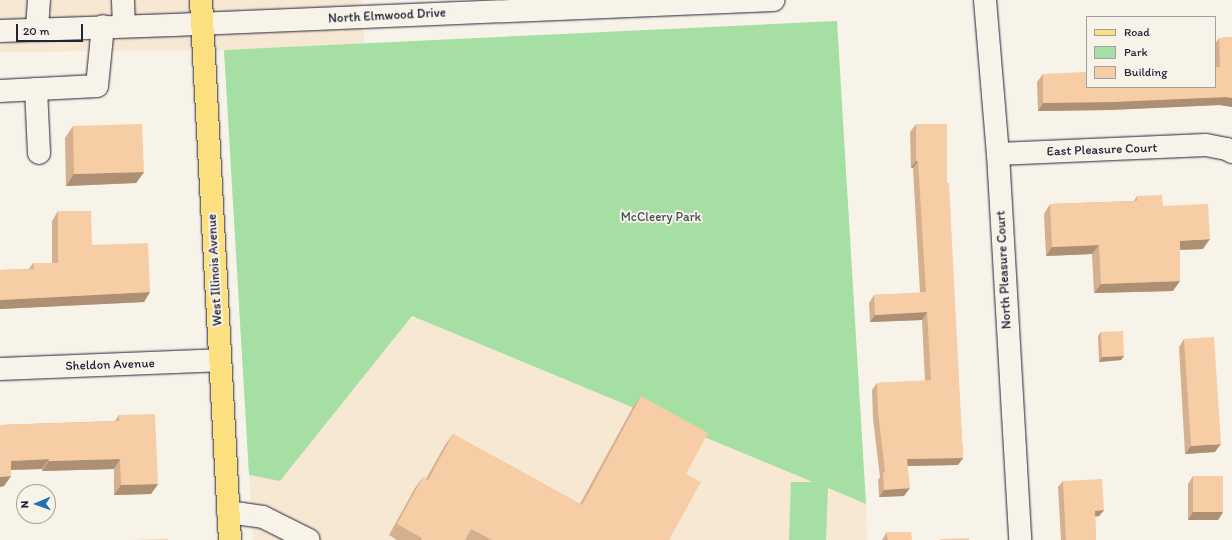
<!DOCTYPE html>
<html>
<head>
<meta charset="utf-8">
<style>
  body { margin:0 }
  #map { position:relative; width:1232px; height:540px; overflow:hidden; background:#f7f3e8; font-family:Itim,sans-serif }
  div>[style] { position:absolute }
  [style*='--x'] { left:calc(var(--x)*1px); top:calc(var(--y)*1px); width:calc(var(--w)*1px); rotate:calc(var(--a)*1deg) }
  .built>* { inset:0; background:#f7e8d4 }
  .green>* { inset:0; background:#a5dfa4 }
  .roads { filter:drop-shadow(0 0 1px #22223b) drop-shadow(0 0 1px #22223b) }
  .minor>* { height:22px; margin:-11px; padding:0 11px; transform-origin:11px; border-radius:11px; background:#f7f3e8 }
  .major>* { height:22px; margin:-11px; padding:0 11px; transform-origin:11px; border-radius:11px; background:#fce080 }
  .wall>* { inset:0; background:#d4b08f }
  .shaded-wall>* { inset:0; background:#ad9074 }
  .building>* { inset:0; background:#f7cda6 }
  span { translate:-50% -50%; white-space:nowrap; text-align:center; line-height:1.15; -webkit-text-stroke:4px #f7f3e8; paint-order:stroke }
  .street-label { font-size:13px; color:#22223b }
  .park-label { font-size:13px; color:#435155 }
  .legend { position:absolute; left:1086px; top:16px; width:130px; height:72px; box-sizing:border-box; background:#f7f3e8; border:1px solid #a29fa3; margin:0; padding:5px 7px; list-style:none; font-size:12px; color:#22223b }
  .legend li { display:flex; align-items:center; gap:8px; height:20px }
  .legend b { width:20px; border:1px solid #a29fa3 }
  .north { position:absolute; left:16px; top:484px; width:40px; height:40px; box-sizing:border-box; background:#f7f3e8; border:1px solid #a29fa3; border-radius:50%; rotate:268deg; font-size:11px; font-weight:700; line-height:16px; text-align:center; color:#22223b }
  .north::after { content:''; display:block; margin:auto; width:14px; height:18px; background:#1f6fb2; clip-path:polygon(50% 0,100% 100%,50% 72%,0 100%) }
  .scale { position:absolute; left:16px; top:24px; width:67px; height:18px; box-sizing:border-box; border:2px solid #22223b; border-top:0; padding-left:5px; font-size:12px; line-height:14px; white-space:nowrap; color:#22223b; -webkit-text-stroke:3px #f7f3e8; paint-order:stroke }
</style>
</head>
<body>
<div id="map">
  <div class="built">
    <div style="clip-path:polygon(0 0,362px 0,364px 44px,224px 50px,0 52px)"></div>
    <div style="clip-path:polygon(412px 316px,866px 504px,867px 540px,253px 540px,249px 475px,280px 481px)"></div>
  </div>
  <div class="green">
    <div style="clip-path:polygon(837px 21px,866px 504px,828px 488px,826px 540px,789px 540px,791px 482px,813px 482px,412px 316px,280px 481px,249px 475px,224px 50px)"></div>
  </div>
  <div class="roads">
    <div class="minor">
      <div style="--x:123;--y:0;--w:26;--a:88"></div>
      <div style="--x:985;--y:0;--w:155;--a:85.2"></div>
      <div style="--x:998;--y:154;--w:387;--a:86.7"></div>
      <div style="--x:37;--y:28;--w:28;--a:-86"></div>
      <div style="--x:0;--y:31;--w:173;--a:-2"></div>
      <div style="--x:173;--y:25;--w:601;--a:-2.39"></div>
      <div style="--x:36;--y:89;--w:64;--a:87.3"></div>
      <div style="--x:0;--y:91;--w:97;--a:-3"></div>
      <div style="--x:97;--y:86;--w:60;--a:-84.3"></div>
      <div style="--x:998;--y:154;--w:208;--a:-2.5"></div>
      <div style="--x:1206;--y:145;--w:21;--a:11"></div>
      <div style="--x:1227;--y:149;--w:6;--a:31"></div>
      <div style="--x:0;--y:369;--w:220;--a:-2.3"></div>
      <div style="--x:228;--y:512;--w:35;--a:8"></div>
      <div style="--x:263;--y:517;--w:51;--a:26.6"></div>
    </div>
    <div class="major">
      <div style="--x:201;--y:0;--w:541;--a:86.93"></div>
    </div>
  </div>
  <div class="wall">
    <div style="clip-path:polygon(1232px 37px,1232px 107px,1220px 105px,1109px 110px,1038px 111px,1037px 82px,1043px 74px,1215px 87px,1215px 44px,1219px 38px)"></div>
    <div style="clip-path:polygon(916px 124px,947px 183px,963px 458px,958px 465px,908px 466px,904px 496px,879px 497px,878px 480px,880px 477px,873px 419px,872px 390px,877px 383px,925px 381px,922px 320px,870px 322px,869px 303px,874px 295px,920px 293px,913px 168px,911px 168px,910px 132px)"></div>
    <div style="clip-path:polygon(73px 126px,144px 172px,136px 183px,66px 186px,65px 138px)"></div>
    <div style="clip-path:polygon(1137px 196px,1163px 206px,1203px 249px,1180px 250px,1173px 291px,1094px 293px,1092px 254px,1046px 256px,1044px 214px,1050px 204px,1134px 201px)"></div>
    <div style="clip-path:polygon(58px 211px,92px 245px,150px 292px,144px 302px,0 309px,0 270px,29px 269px,33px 263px,52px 263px,52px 221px)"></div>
    <div style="clip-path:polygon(1101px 332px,1124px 356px,1121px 360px,1099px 362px,1098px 336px)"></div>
    <div style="clip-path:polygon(1184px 339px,1215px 452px,1185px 454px,1179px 347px)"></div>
    <div style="clip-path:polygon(641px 396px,686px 474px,669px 540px,397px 540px,389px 535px,415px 488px,423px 477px,426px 479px,445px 445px,453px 434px,580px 504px,633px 407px)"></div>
    <div style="clip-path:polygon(119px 415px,158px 484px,151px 494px,114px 495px,114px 469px,42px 471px,42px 469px,11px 470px,11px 476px,4px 486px,0 487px,0 425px,115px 421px)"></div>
    <div style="clip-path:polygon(1193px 476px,1223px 512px,1218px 520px,1188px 520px,1188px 484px)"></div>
    <div style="clip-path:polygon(1063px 481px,1104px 510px,1099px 516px,1095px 517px,1096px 540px,1061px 540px,1058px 487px)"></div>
    <div style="clip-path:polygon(887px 532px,888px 540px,882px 540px)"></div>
  </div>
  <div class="shaded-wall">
    <div style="clip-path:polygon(1226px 97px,1232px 98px,1232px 107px,1220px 105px,1109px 110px,1038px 111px,1043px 103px)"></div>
    <div style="clip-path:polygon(916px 161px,918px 161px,913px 168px,911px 168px)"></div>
    <div style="clip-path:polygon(144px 172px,136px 183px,66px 186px,74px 174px)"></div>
    <div style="clip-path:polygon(1210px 239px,1203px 249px,1173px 250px,1180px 241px)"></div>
    <div style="clip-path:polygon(1099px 245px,1092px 254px,1046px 256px,1052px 247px)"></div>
    <div style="clip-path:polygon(1180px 281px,1173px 291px,1094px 293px,1101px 284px)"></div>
    <div style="clip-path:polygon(150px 292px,144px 302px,0 309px,0 300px)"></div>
    <div style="clip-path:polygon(927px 312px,922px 320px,870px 322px,875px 315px)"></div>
    <div style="clip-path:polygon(1124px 356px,1121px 360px,1099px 362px,1102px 357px)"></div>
    <div style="clip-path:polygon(1221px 444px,1215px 452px,1185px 454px,1191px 446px)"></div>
    <div style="clip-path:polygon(963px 458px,958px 465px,902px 466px,907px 459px)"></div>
    <div style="clip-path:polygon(49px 459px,42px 469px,4px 470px,11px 461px)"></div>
    <div style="clip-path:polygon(120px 459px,114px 469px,42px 471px,49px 461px)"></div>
    <div style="clip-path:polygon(11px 476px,4px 486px,0 487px,0 477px)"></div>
    <div style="clip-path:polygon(158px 484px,151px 494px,114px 495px,121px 485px)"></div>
    <div style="clip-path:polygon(910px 488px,904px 496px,879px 497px,884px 490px)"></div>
    <div style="clip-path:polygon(1104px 510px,1099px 516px,1090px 517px,1095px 511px)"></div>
    <div style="clip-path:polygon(1193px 512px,1223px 512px,1218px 520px,1188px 520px)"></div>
  </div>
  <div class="building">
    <div style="clip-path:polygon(1232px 37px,1232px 98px,1226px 97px,1114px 102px,1043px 103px,1043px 74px,1087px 72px,1087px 87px,1215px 87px,1215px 67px,1220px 67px,1219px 38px)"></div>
    <div style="clip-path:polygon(142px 124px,144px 172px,74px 174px,73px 126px)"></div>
    <div style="clip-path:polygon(916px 124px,947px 124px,947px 183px,949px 183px,963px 458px,907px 459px,910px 488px,884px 490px,883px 472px,885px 472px,878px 411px,877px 383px,931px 380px,927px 312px,875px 315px,874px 295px,926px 292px,918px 161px,916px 161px)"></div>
    <div style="clip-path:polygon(1162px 195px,1163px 206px,1208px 204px,1210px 239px,1180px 241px,1180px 281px,1101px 284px,1099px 245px,1052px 247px,1050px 204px,1137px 201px,1137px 196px)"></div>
    <div style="clip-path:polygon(58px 211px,91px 211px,92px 245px,148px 243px,150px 292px,0 300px,0 270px,34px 269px,33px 263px,58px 263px)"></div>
    <div style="clip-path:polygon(1123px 331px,1124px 356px,1102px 357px,1101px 332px)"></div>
    <div style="clip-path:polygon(1214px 337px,1221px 444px,1191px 446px,1184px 339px)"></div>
    <div style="clip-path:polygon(641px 396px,708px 433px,686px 474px,701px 482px,669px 540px,492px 540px,471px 529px,465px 540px,421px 540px,422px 538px,397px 524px,423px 477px,428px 480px,453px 434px,582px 505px)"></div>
    <div style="clip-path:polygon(155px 414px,158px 484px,121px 485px,120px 459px,49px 461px,49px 459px,11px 461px,11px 476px,0 477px,0 425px,119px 421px,119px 415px)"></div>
    <div style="clip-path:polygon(1193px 476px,1223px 476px,1223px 512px,1193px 512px)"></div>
    <div style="clip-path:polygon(1102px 479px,1104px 510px,1095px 511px,1096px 540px,1066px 540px,1063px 481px)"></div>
    <div style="clip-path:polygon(887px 532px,911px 532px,912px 540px,888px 540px)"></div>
    <div style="clip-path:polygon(969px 538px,969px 540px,940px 540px,940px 539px)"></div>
    <div style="clip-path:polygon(168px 539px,168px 540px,132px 540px)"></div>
  </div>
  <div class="street-label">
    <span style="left:387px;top:16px;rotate:-3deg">North Elmwood Drive</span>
    <span style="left:1102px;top:150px;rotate:-2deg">East Pleasure Court</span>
    <span style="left:215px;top:270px;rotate:-93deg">West Illinois Avenue</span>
    <span style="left:1004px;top:270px;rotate:-93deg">North Pleasure Court</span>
    <span style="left:110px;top:365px;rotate:-2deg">Sheldon Avenue</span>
  </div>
  <div class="park-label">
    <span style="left:661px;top:217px">McCleery Park</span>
  </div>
  <ul class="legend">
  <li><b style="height:5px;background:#fce080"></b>Road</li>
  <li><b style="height:11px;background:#a5dfa4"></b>Park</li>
  <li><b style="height:11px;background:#f7cda6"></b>Building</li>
  </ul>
  <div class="north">N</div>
  <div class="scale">20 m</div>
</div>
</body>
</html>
